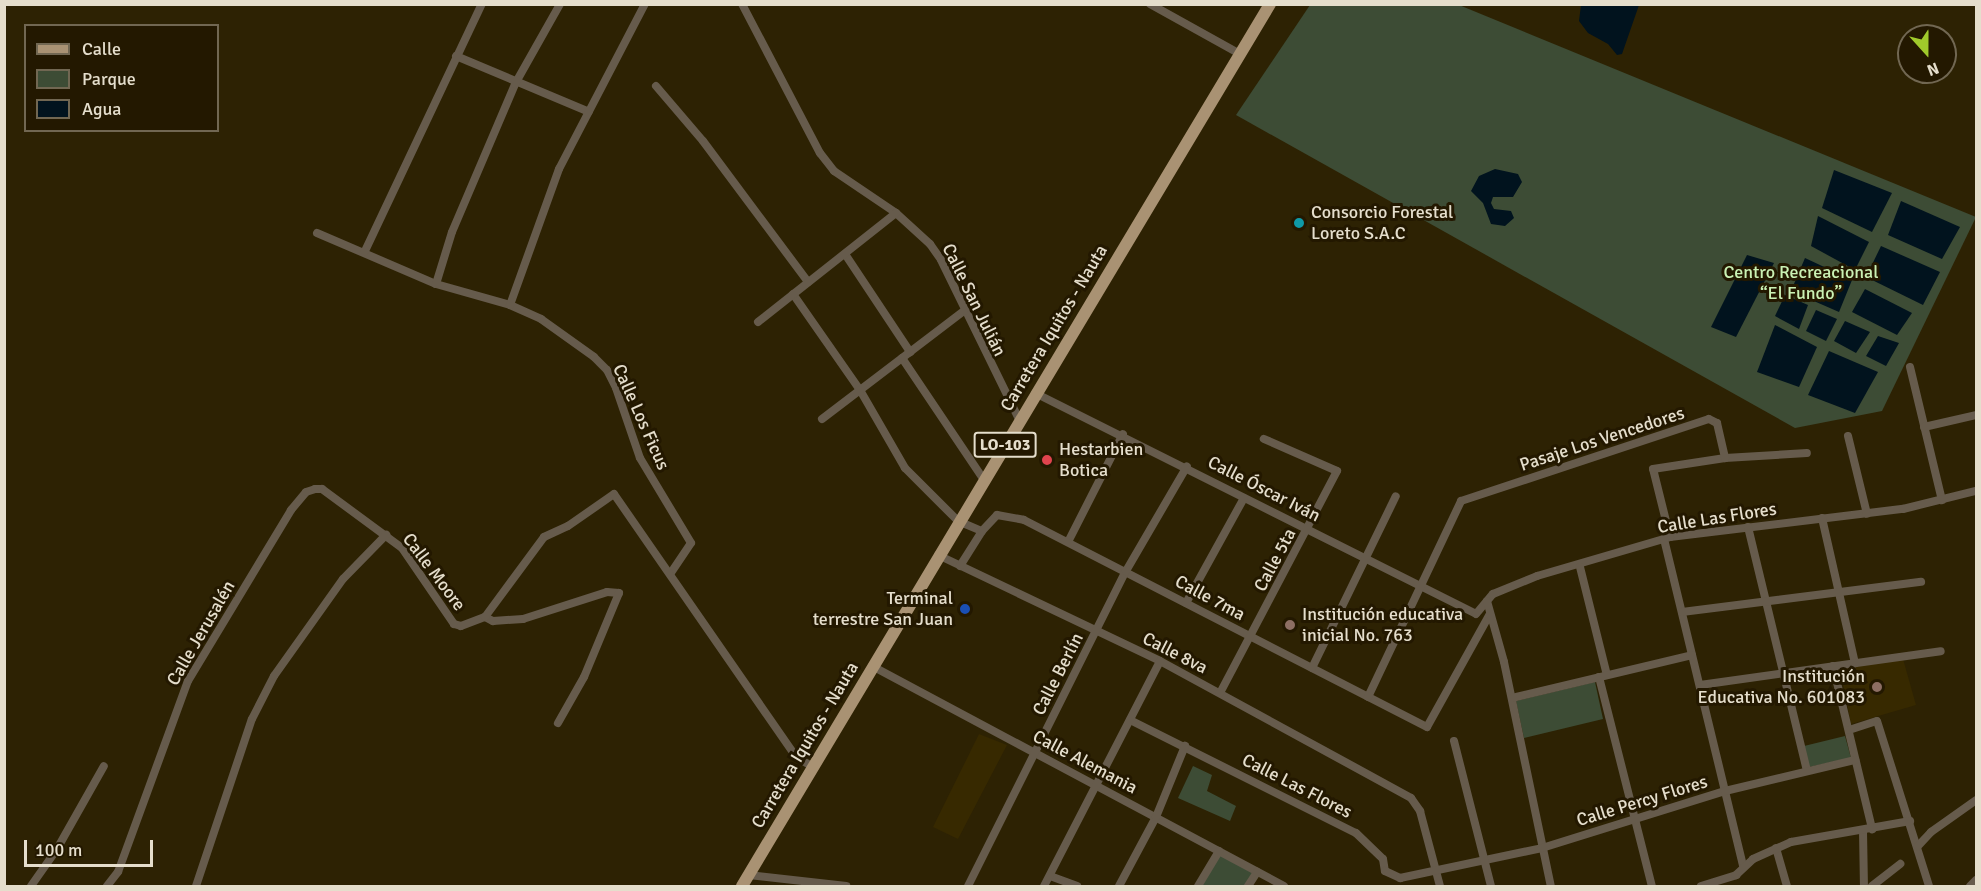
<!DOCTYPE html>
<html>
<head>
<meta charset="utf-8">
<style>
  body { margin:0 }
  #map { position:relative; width:1981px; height:891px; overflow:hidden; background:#2d2203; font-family:Signika,sans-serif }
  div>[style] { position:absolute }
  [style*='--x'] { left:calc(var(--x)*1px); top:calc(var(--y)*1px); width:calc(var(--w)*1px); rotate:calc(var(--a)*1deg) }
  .built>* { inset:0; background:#372900 }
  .green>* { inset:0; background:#3d4c35 }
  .water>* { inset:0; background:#01131e }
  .street>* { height:8px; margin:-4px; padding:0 4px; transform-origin:4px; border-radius:4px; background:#665b4c }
  .primary>* { height:12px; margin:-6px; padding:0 6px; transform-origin:6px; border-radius:6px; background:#a99273 }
  .dots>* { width:16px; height:16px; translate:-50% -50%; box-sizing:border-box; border:3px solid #231800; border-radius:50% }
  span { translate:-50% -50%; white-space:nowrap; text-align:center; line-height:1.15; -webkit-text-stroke:6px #231800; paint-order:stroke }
  .shield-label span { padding:2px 4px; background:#231800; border:2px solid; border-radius:4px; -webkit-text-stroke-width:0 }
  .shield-label { font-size:16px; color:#e5decc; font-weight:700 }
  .poi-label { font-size:18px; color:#e5decc }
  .left { translate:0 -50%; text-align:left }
  .right { translate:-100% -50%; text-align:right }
  .park-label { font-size:18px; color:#caf1b4 }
  .street-label { font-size:18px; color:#e5decc }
  .frame { position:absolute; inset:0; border:6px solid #e5decc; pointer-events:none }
  .legend { position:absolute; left:24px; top:24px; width:195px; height:108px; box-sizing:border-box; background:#231800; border:2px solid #716752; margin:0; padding:8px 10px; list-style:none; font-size:18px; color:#e5decc }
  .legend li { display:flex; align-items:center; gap:12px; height:30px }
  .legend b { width:30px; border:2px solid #716752 }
  .north { position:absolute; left:1897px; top:24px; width:60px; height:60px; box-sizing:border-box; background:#231800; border:2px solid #716752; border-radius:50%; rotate:159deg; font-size:16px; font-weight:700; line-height:24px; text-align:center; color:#e5decc }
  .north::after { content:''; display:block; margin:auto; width:21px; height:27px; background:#a0c92b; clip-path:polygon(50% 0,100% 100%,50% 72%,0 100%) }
  .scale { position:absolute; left:24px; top:840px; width:129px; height:27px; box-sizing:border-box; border:3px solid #e5decc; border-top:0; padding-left:8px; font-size:18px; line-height:21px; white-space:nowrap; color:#e5decc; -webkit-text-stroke:4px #231800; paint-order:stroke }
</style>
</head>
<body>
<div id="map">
  <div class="built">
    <div style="clip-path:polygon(1903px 659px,1916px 705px,1851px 724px,1840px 668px)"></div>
    <div style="clip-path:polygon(979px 734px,1007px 745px,958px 839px,933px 827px)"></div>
  </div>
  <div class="green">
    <div style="clip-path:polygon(1310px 5px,1459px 5px,1976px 217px,1882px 411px,1795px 428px,1236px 115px)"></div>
    <div style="clip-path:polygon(1595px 682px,1603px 719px,1524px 738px,1516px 701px)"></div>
    <div style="clip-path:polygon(1845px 736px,1851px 758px,1809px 767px,1804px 746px)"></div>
    <div style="clip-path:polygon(1193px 766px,1212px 775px,1207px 791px,1236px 806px,1230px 821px,1178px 798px)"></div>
    <div style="clip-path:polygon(1221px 851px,1257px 870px,1247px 886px,1199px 886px)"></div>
  </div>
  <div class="water">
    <div style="clip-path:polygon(1581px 5px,1639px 5px,1622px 54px,1617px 55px,1608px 44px,1588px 33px,1579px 21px)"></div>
    <div style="clip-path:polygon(1495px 169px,1518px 174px,1522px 182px,1513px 197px,1493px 197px,1491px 203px,1494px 209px,1511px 211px,1514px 218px,1505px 226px,1491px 224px,1483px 203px,1471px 191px,1479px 176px)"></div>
    <div style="clip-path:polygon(1834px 170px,1892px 193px,1872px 232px,1822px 208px)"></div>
    <div style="clip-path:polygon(1901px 201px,1960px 227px,1942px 259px,1888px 235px)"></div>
    <div style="clip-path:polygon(1818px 216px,1869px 242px,1855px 270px,1811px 246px)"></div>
    <div style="clip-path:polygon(1881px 246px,1940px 272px,1923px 305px,1866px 277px)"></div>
    <div style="clip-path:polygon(1747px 255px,1774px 263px,1736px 337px,1711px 327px)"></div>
    <div style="clip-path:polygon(1805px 258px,1852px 280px,1839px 312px,1791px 291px)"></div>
    <div style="clip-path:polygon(1865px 289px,1912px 313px,1897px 335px,1852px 312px)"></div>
    <div style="clip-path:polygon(1785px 295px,1808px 305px,1799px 329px,1775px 316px)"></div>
    <div style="clip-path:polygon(1816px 310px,1837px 319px,1826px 341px,1806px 331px)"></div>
    <div style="clip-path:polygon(1845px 321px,1870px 332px,1856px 353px,1834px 341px)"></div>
    <div style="clip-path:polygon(1775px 325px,1817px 347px,1799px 387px,1757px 372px)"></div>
    <div style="clip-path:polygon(1878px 336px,1899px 343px,1886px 366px,1866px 356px)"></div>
    <div style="clip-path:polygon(1829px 351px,1878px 372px,1855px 413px,1808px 395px)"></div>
  </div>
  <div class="street">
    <div style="--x:742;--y:4;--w:168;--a:62.4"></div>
    <div style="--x:820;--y:153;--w:23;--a:52"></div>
    <div style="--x:834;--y:171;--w:75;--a:34.1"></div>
    <div style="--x:896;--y:213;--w:46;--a:42.4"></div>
    <div style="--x:930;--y:244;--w:19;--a:55"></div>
    <div style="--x:941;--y:260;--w:179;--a:63.9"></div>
    <div style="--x:1150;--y:4;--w:103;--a:29.1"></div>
    <div style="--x:456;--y:56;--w:144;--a:22.8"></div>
    <div style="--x:656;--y:86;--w:72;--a:49.5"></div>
    <div style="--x:703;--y:141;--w:176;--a:53.3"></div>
    <div style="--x:317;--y:233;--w:129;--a:23.2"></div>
    <div style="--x:436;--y:284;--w:77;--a:15.8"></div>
    <div style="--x:510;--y:305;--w:34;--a:24"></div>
    <div style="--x:541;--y:319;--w:65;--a:35.6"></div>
    <div style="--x:594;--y:357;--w:18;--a:45"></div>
    <div style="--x:607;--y:370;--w:20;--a:63"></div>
    <div style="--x:616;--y:388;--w:74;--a:71.1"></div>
    <div style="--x:640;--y:458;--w:99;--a:59"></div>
    <div style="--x:691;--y:543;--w:37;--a:124"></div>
    <div style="--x:365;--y:251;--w:273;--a:-64.7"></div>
    <div style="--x:845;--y:254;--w:118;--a:56.4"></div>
    <div style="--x:436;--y:284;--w:54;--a:-72.9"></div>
    <div style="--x:452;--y:232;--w:161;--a:-66.9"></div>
    <div style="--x:515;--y:84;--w:92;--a:-60.6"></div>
    <div style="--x:793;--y:294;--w:117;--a:55.1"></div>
    <div style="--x:860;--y:390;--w:90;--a:60"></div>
    <div style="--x:905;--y:468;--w:75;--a:45"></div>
    <div style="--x:958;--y:521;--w:26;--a:23"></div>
    <div style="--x:510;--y:305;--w:145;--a:-70.2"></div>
    <div style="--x:559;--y:169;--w:186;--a:-62.5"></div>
    <div style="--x:758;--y:322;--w:176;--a:-38.3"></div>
    <div style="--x:902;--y:358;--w:147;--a:56.1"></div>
    <div style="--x:1910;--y:367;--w:137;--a:76.5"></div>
    <div style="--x:1035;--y:393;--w:493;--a:26.6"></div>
    <div style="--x:1476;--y:614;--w:26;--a:-50"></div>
    <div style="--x:1493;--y:594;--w:48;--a:-22.2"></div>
    <div style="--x:1537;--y:576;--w:139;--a:-16.3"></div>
    <div style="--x:1670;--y:537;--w:235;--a:-6.9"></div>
    <div style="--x:1903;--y:509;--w:75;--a:-13.9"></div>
    <div style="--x:822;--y:419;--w:178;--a:-37.3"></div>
    <div style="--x:1924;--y:427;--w:53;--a:-13"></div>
    <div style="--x:1848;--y:436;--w:80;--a:76.3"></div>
    <div style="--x:1822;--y:518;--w:149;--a:77.2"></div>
    <div style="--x:1748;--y:527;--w:250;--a:76.4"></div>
    <div style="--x:1670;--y:537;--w:70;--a:-104"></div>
    <div style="--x:1653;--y:469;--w:73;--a:-8.7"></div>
    <div style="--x:1725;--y:458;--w:82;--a:-3.5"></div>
    <div style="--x:1664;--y:539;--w:336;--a:76.4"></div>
    <div style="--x:1068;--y:542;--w:121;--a:-63"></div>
    <div style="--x:938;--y:555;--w:246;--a:25.5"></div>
    <div style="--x:1160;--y:661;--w:286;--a:28.6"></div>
    <div style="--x:1411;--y:798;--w:16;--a:55"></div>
    <div style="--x:1420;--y:811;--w:78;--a:75.1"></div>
    <div style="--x:960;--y:566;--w:41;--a:-57.8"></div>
    <div style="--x:982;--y:531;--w:22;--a:-47"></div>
    <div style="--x:997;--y:515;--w:27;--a:10"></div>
    <div style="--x:1024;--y:520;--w:453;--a:27.2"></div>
    <div style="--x:1427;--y:727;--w:129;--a:-60.9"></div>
    <div style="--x:1580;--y:567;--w:111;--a:76"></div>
    <div style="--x:1487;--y:601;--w:63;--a:74.4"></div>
    <div style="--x:1504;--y:662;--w:229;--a:78.2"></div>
    <div style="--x:1186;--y:603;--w:120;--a:-61.1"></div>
    <div style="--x:1682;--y:612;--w:241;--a:-7.2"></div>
    <div style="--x:485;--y:617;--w:9;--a:27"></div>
    <div style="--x:493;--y:621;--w:30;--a:-4"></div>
    <div style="--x:523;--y:619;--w:88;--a:-17.8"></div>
    <div style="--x:607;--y:592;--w:12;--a:5"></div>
    <div style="--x:619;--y:593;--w:91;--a:112.6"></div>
    <div style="--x:584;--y:677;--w:53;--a:119.5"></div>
    <div style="--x:872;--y:666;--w:467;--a:28.1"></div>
    <div style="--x:1833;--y:666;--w:168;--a:76.5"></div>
    <div style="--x:1312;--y:668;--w:191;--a:-64"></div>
    <div style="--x:1599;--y:677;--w:216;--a:75.8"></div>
    <div style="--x:1700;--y:685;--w:243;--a:-8"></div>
    <div style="--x:1220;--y:693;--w:251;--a:-62.2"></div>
    <div style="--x:1337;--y:471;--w:80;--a:-156.3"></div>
    <div style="--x:1368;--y:697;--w:217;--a:-64.6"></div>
    <div style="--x:1461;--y:501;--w:261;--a:-18.3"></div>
    <div style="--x:1709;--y:419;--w:9;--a:27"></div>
    <div style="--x:1717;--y:423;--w:36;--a:77"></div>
    <div style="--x:1512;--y:698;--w:185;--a:-13.4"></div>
    <div style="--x:1130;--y:720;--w:253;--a:26.6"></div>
    <div style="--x:1356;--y:833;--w:37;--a:44"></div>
    <div style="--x:1383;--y:859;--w:12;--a:81"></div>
    <div style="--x:1385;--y:871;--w:17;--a:25"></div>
    <div style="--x:1400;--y:878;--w:145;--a:-11.9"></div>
    <div style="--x:1542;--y:848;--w:192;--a:-17.3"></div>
    <div style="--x:1725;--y:791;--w:134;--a:-13.4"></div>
    <div style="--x:1849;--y:730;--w:29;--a:-18"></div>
    <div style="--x:1877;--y:721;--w:173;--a:72.5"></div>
    <div style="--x:1454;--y:741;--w:150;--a:75.7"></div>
    <div style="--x:1863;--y:831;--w:55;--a:89"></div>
    <div style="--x:1918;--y:846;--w:19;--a:-47"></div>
    <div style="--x:1931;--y:832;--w:55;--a:-35.4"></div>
    <div style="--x:1776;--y:848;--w:40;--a:74"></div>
    <div style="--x:749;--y:875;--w:98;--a:6.5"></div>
    <div style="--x:1050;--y:876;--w:29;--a:20"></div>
    <div style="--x:31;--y:886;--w:45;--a:-54.9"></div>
    <div style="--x:57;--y:849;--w:95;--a:-60.5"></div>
    <div style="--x:107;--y:886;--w:18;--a:-52"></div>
    <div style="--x:118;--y:872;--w:203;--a:-69.9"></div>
    <div style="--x:188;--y:681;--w:200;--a:-58.9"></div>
    <div style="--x:291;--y:510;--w:23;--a:-50"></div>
    <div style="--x:306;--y:492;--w:9;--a:-18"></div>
    <div style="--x:315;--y:489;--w:7;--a:0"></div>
    <div style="--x:322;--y:489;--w:99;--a:36.4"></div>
    <div style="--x:402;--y:548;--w:92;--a:55.6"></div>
    <div style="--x:454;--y:624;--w:7;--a:16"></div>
    <div style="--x:461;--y:626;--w:26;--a:-21"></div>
    <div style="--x:485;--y:617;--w:99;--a:-53.6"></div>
    <div style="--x:544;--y:537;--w:26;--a:-25"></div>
    <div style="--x:568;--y:526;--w:56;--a:-34.8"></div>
    <div style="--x:614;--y:494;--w:320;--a:55.3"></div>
    <div style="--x:796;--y:757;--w:20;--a:30"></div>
    <div style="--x:196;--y:886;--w:176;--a:-71.5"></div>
    <div style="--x:252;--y:719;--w:48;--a:-62.9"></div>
    <div style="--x:274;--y:676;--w:119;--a:-54.6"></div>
    <div style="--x:343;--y:579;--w:62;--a:-45.7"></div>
    <div style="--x:968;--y:886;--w:352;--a:-63.4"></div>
    <div style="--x:1126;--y:571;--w:121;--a:-59.8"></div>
    <div style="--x:1044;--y:886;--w:253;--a:-62.7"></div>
    <div style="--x:1119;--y:886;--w:78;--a:-61.8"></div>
    <div style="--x:1156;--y:817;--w:77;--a:-67.8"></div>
    <div style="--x:1198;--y:886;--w:41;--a:-59"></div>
    <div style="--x:1248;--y:886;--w:17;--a:-57"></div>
    <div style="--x:1701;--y:886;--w:37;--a:-17"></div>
    <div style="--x:1736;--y:875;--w:23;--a:-43"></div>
    <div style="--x:1753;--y:859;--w:42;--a:-24.1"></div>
    <div style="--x:1791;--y:842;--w:121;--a:-10"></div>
    <div style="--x:1872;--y:886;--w:36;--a:-38"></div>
    <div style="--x:1970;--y:886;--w:8;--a:-45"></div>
  </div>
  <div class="primary">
    <div style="--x:742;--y:886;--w:1028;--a:-59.09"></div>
  </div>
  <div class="dots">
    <div style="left:1299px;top:223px;background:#0f9aa8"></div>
    <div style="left:1047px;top:460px;background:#e0444e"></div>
    <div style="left:965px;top:609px;background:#1a4fb4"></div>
    <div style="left:1290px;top:625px;background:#8d6e63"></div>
    <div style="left:1877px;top:687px;background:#8d6e63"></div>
  </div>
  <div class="shield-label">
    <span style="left:1005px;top:445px">LO-103</span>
  </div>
  <div class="poi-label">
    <span class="left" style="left:1311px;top:223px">Consorcio Forestal<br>Loreto S.A.C</span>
    <span class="left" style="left:1059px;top:460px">Hestarbien<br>Botica</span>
    <span class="right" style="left:953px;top:609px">Terminal<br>terrestre San Juan</span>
    <span class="left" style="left:1302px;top:625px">Institución educativa<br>inicial No. 763</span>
    <span class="right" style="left:1865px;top:687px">Institución<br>Educativa No. 601083</span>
  </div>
  <div class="park-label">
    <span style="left:1801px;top:283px">Centro Recreacional<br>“El Fundo”</span>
  </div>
  <div class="street-label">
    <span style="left:974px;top:300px;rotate:64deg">Calle San Julián</span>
    <span style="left:1054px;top:328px;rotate:-59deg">Carretera Iquitos - Nauta</span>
    <span style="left:641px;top:417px;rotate:66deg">Calle Los Ficus</span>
    <span style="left:1602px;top:439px;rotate:-18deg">Pasaje Los Vencedores</span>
    <span style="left:1264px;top:489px;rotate:27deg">Calle Óscar Iván</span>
    <span style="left:1717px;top:518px;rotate:-9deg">Calle Las Flores</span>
    <span style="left:1275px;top:560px;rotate:-62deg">Calle 5ta</span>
    <span style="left:434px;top:572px;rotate:53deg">Calle Moore</span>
    <span style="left:1210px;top:598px;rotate:28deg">Calle 7ma</span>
    <span style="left:201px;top:633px;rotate:-60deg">Calle Jerusalén</span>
    <span style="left:1175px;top:653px;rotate:27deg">Calle 8va</span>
    <span style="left:1058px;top:674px;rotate:-63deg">Calle Berlín</span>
    <span style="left:805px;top:745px;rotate:-59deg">Carretera Iquitos - Nauta</span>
    <span style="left:1085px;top:762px;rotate:28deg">Calle Alemania</span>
    <span style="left:1297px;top:786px;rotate:27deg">Calle Las Flores</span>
    <span style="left:1642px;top:801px;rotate:-17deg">Calle Percy Flores</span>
  </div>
  <div class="frame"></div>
  <ul class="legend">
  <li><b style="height:8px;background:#a99273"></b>Calle</li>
  <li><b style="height:16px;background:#3d4c35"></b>Parque</li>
  <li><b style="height:16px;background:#01131e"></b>Agua</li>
  </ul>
  <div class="north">N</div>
  <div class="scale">100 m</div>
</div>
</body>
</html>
